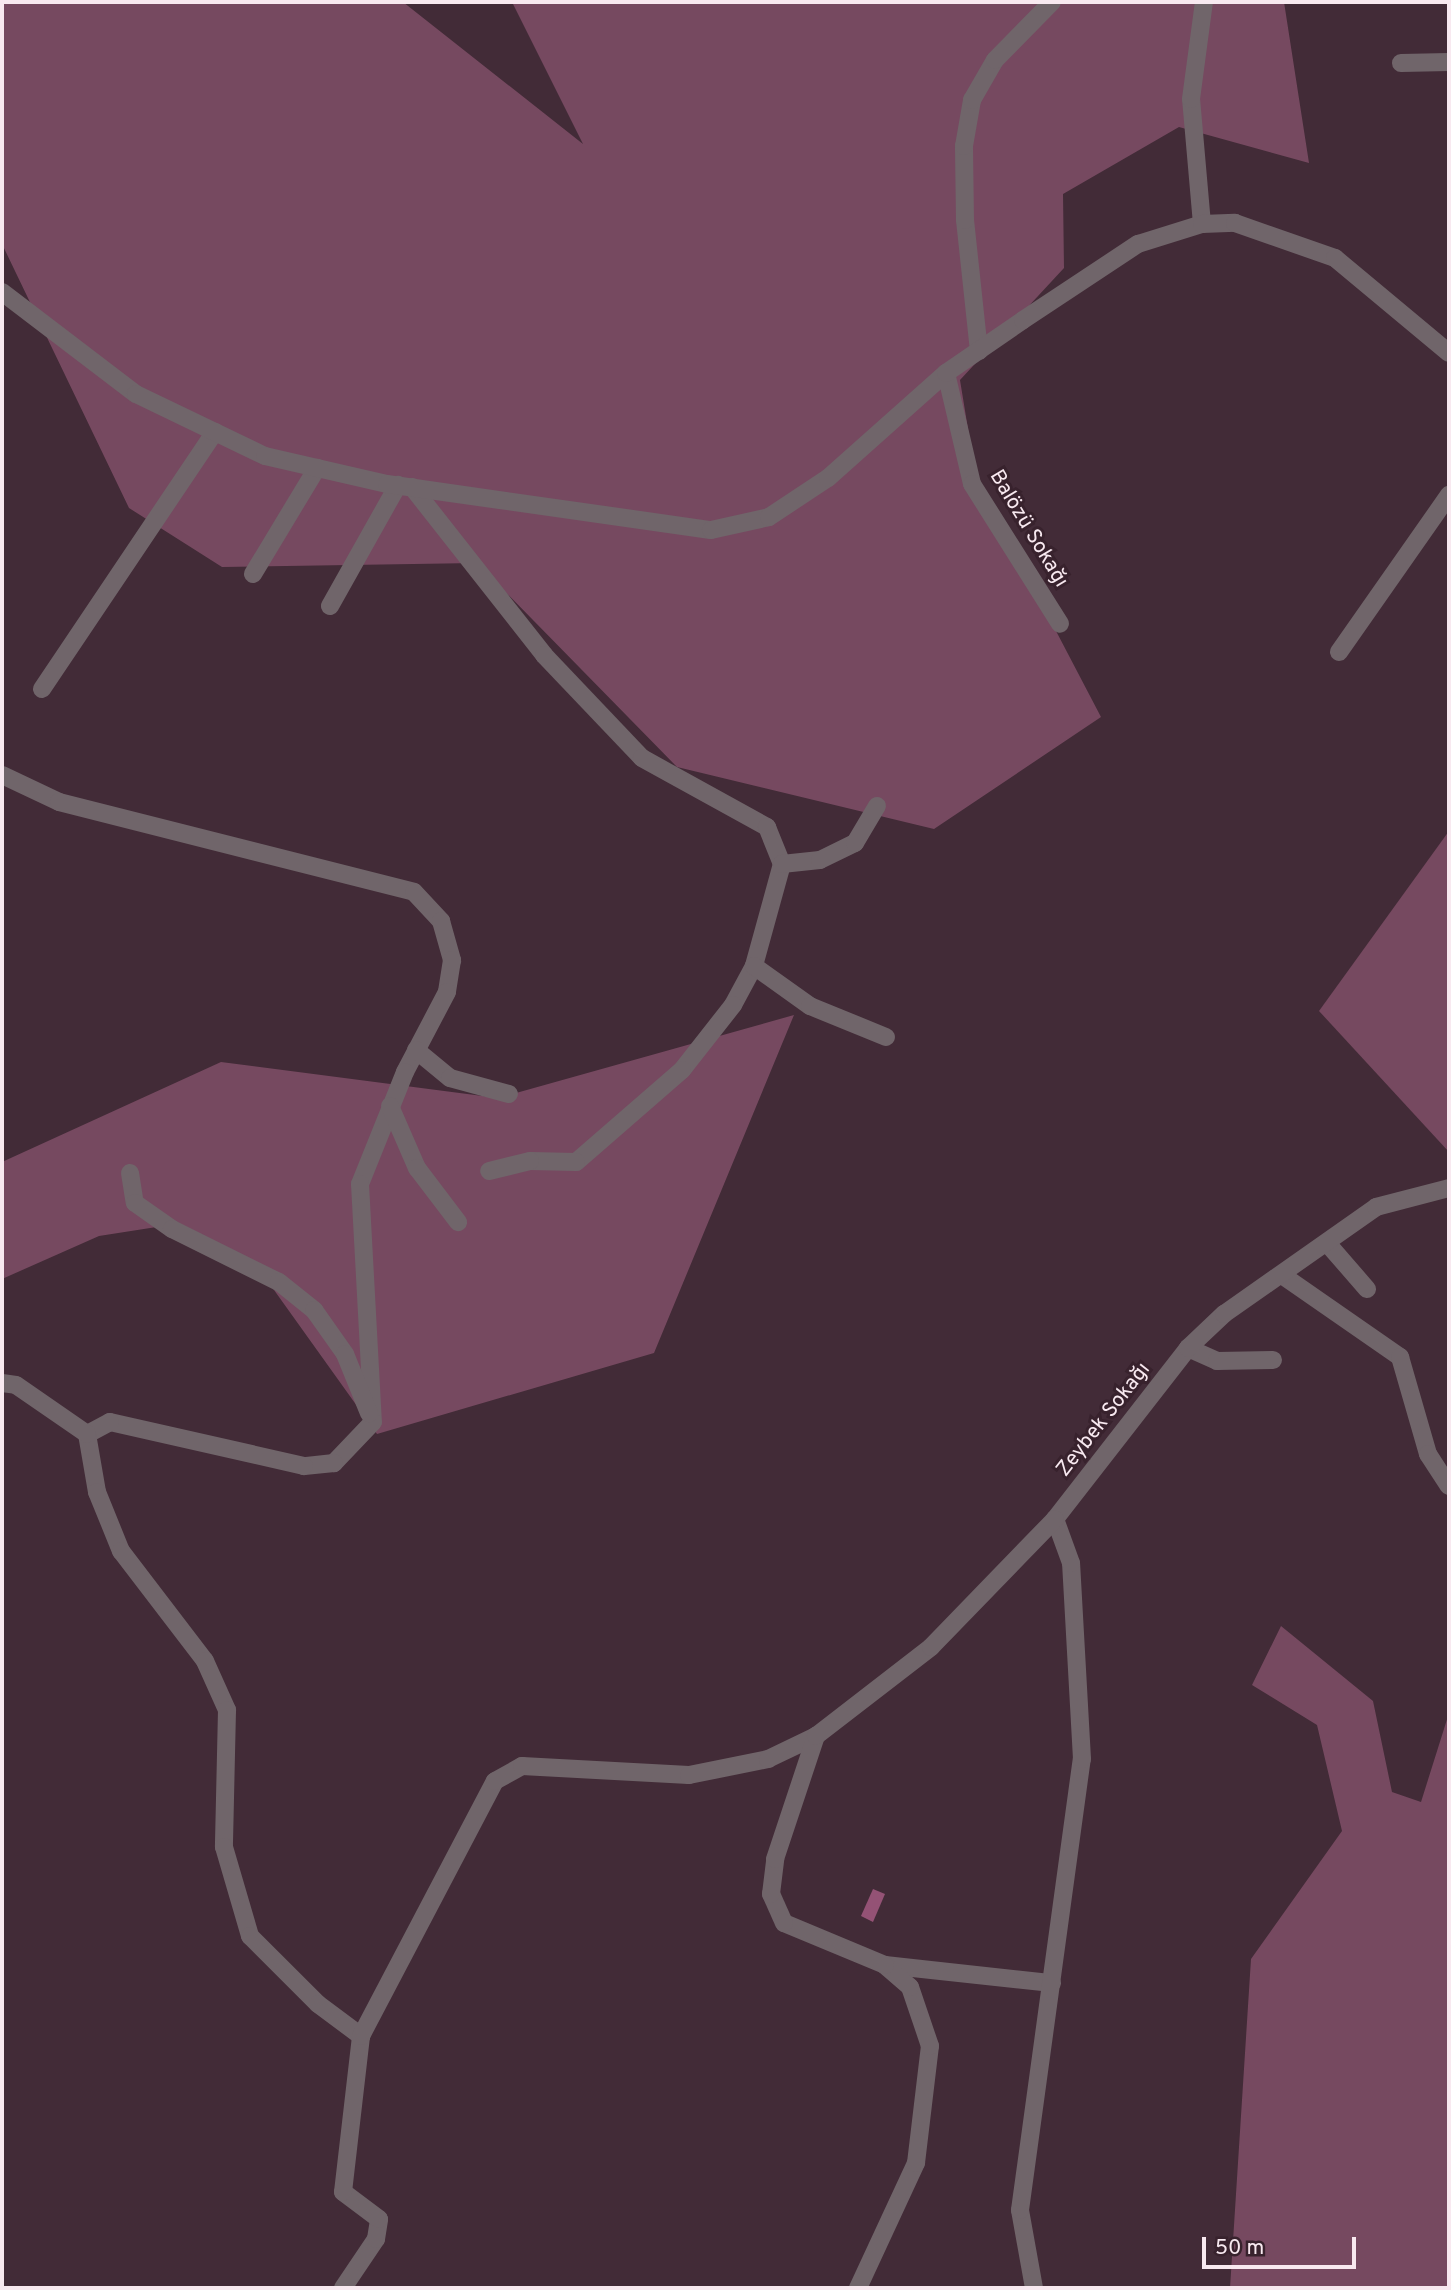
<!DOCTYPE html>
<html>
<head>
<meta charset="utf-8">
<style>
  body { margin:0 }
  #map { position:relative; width:1451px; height:2290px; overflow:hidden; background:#422b37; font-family:Overpass,sans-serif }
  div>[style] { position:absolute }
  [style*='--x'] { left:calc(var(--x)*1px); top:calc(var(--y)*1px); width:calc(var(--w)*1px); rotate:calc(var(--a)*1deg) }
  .green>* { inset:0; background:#764960 }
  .water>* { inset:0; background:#945275 }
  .minor>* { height:18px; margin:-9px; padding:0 9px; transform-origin:9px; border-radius:9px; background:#70656a }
  .tertiary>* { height:18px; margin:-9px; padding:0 9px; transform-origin:9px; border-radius:9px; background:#70656a }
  span { translate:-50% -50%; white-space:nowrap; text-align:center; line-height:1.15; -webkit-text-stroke:6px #38222d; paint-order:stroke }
  .street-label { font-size:21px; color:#f8e9f0 }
  .frame { position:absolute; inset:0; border:4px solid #f8e9f0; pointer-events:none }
  .scale { position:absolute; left:1202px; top:2237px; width:154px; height:32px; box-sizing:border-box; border:4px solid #f8e9f0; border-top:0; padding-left:9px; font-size:21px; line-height:24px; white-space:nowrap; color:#f8e9f0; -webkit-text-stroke:5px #38222d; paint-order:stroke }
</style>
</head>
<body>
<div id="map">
  <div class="green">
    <div style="clip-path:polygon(2px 2px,403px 2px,583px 144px,512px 2px,1284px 2px,1309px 163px,1179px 127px,1063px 194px,1064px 268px,960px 380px,976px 478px,1101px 717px,934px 829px,677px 767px,477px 563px,222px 567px,129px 508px,2px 244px)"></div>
    <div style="clip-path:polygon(1449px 831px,1449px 1152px,1319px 1011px)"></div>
    <div style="clip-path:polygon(794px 1015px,654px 1353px,377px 1434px,269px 1283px,163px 1226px,99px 1236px,2px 1279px,2px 1162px,221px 1062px,498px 1098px)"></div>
    <div style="clip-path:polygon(1281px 1626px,1373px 1701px,1392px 1792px,1421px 1802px,1449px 1713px,1449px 2288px,1230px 2288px,1251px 1959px,1342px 1831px,1317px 1725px,1252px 1685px)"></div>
  </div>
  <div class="water">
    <div style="clip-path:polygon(873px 1889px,885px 1894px,873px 1922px,861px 1916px)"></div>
  </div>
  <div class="minor">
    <div style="--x:1401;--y:63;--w:48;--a:-1.2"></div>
    <div style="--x:1202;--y:224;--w:125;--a:-95"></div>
    <div style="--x:1191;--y:99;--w:98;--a:-82.4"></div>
    <div style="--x:979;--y:351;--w:132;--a:-96.1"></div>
    <div style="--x:965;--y:220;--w:74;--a:-90.8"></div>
    <div style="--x:964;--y:146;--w:47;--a:-80.1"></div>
    <div style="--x:972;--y:100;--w:46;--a:-60.1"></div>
    <div style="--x:995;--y:60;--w:81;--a:-45.5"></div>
    <div style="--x:946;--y:373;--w:114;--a:76.8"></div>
    <div style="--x:972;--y:484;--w:165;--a:57.8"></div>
    <div style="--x:412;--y:487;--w:214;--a:51.8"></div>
    <div style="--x:544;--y:655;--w:142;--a:46.4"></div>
    <div style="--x:642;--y:758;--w:143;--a:28.9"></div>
    <div style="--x:767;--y:827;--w:40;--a:68"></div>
    <div style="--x:782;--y:864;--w:106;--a:105.4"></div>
    <div style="--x:754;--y:966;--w:44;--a:118.3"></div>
    <div style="--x:733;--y:1005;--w:83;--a:128.1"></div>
    <div style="--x:682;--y:1070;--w:140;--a:139"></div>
    <div style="--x:576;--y:1162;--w:46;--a:-178.8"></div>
    <div style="--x:530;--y:1161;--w:42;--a:166.3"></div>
    <div style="--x:253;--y:574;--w:124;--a:-58.9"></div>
    <div style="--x:330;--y:606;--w:139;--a:-60.7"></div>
    <div style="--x:1339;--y:652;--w:192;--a:-55"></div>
    <div style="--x:42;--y:689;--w:310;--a:-56.1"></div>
    <div style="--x:2;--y:775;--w:63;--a:25.3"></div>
    <div style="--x:59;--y:802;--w:366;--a:14.2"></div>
    <div style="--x:414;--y:892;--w:40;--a:47"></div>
    <div style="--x:441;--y:921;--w:41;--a:74.2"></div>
    <div style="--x:452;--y:960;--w:32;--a:99"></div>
    <div style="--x:447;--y:992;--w:90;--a:117.7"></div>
    <div style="--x:405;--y:1072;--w:121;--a:111.9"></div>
    <div style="--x:360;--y:1184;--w:238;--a:86.9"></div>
    <div style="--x:373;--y:1422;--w:57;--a:133.6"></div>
    <div style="--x:334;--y:1463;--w:30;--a:174"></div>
    <div style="--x:304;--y:1466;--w:199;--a:-167.2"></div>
    <div style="--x:110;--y:1422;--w:26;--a:152"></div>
    <div style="--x:87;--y:1434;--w:59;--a:80.2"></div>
    <div style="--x:97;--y:1492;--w:64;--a:67.9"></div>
    <div style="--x:121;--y:1551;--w:138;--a:52.6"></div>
    <div style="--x:205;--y:1661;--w:54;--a:65.8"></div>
    <div style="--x:227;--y:1710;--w:137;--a:91.3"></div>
    <div style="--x:224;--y:1847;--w:93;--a:73.7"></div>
    <div style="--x:250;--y:1936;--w:96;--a:45"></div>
    <div style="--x:318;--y:2004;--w:54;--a:36.7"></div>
    <div style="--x:782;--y:864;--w:38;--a:-6"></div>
    <div style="--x:820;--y:860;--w:39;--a:-26"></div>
    <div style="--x:855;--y:843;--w:43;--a:-59.3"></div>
    <div style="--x:754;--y:966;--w:69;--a:35.5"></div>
    <div style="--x:810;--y:1006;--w:82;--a:22.2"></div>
    <div style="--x:416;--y:1050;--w:44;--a:39.5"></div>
    <div style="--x:450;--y:1078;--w:61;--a:15.2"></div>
    <div style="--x:390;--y:1106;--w:68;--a:66.5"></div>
    <div style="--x:417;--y:1168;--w:68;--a:52.8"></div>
    <div style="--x:130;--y:1173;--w:30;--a:81"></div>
    <div style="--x:135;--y:1203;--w:45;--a:35.1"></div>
    <div style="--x:172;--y:1229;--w:119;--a:26.4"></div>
    <div style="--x:279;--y:1282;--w:45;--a:38.7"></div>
    <div style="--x:314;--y:1310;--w:54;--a:54.8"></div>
    <div style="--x:345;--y:1354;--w:64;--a:67.9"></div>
    <div style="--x:1327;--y:1243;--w:61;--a:49"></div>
    <div style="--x:1282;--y:1275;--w:144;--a:34.8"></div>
    <div style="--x:1400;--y:1357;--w:101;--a:73.9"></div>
    <div style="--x:1428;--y:1454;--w:38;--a:57"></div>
    <div style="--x:1188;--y:1348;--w:32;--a:24"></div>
    <div style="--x:1217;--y:1361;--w:56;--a:-1"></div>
    <div style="--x:2;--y:1383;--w:14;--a:8"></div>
    <div style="--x:16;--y:1385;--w:86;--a:34.6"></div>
    <div style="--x:885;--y:1965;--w:168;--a:6.2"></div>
    <div style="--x:343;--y:2288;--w:59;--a:-56"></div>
    <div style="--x:376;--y:2239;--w:20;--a:-81"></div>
    <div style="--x:379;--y:2219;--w:45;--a:-143.1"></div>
    <div style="--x:343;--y:2192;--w:157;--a:-83.4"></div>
    <div style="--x:361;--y:2036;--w:288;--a:-62.3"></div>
    <div style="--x:495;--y:1781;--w:31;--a:-29"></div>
    <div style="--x:522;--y:1766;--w:167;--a:3.1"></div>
    <div style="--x:689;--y:1775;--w:81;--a:-11.4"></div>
    <div style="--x:768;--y:1759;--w:53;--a:-25.6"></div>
    <div style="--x:1034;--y:2288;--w:79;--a:-100.2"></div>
    <div style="--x:1020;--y:2210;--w:455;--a:-82.2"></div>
    <div style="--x:1082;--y:1759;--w:196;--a:-93.2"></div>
    <div style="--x:1071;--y:1563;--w:47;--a:-110"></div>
    <div style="--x:1055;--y:1519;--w:217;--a:-52.1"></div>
    <div style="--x:1188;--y:1348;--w:50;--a:-43.4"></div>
    <div style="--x:1224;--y:1314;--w:186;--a:-35.1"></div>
    <div style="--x:1376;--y:1207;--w:75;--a:-14.6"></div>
  </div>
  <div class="tertiary">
    <div style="--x:2;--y:292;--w:168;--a:37.3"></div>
    <div style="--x:136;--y:394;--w:143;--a:25.7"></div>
    <div style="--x:265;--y:456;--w:125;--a:12.9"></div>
    <div style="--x:387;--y:484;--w:327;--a:8.1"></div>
    <div style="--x:711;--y:530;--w:59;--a:-12.6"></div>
    <div style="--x:769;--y:517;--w:71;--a:-33.5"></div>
    <div style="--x:828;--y:478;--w:158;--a:-41.7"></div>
    <div style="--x:946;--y:373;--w:93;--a:-34.5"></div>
    <div style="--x:1023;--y:320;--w:138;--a:-33.5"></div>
    <div style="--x:1138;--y:244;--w:67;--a:-17.4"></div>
    <div style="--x:1202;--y:224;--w:33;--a:-2"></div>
    <div style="--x:1235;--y:223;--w:106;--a:19.3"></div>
    <div style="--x:1335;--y:258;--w:148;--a:39.8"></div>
    <div style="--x:858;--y:2288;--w:138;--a:-65.1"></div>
    <div style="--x:916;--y:2163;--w:118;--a:-83.2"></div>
    <div style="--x:930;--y:2046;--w:62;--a:-108.7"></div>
    <div style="--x:910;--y:1987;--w:33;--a:-139"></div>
    <div style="--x:885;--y:1965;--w:109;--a:-157.4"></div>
    <div style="--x:784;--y:1923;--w:32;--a:-114"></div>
    <div style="--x:771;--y:1894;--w:35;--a:-83"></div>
    <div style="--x:775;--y:1859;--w:130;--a:-71.6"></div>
    <div style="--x:816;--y:1736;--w:145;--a:-37.7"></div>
    <div style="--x:931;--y:1647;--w:178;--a:-45.9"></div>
  </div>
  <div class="street-label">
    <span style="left:1028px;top:529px;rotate:59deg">Balözü Sokağı</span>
    <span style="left:1104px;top:1420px;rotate:-52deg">Zeybek Sokağı</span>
  </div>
  <div class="frame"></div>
  <div class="scale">50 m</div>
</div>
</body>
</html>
